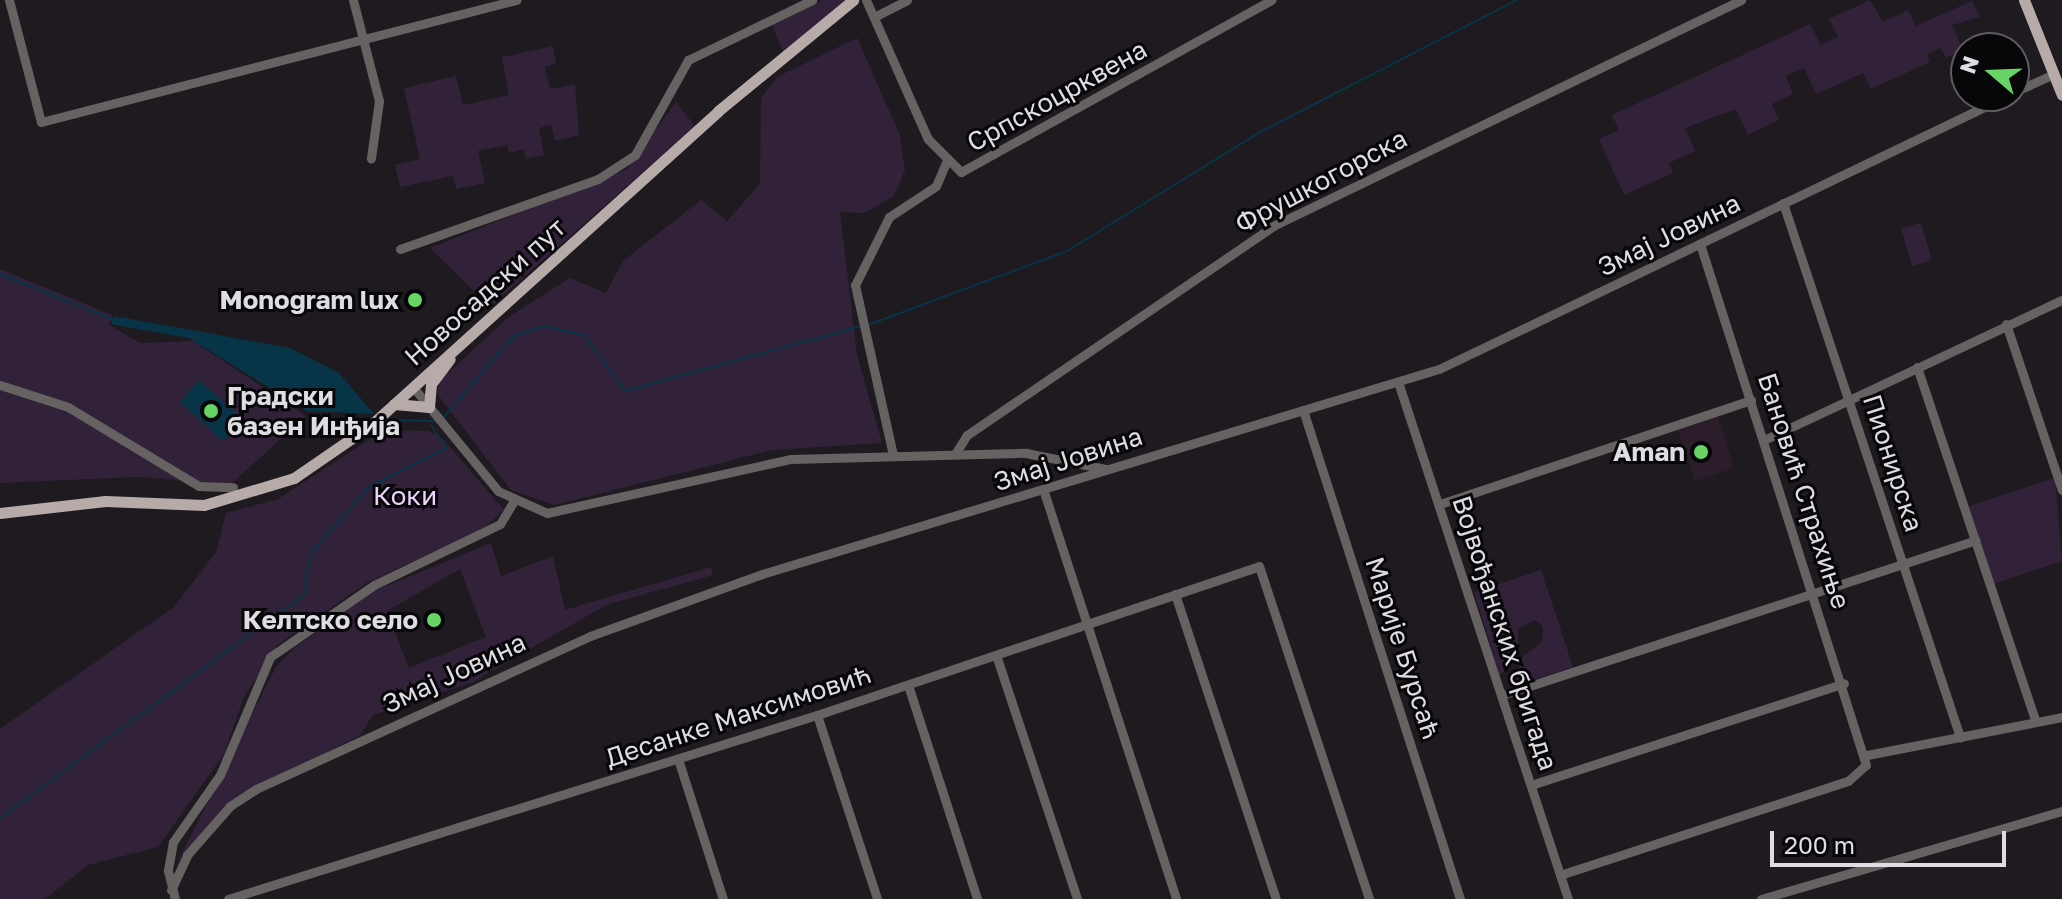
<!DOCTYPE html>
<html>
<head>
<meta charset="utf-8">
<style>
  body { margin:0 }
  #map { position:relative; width:2062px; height:899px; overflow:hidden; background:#1e1a20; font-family:"Golos Text",sans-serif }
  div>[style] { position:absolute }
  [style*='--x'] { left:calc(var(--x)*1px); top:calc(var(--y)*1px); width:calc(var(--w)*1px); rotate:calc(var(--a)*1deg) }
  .commercial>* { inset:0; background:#2b1d29 }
  .green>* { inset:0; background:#31223a }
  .water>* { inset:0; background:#073547 }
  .stream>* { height:2px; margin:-1px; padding:0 1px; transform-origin:1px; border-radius:1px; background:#073547 }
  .minor>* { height:9px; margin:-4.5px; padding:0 4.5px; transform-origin:4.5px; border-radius:4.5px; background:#676262 }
  .major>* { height:11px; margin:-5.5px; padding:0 5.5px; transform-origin:5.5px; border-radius:5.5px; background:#b6aba9 }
  .dots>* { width:22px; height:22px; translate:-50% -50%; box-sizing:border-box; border:4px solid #070608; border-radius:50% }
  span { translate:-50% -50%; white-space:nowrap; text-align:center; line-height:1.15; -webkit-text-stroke:6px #070608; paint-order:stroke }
  .street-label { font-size:26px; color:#e0dde2 }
  .poi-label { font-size:26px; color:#e0dde2; font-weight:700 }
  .right { translate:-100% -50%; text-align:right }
  .left { translate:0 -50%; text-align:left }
  .park-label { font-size:26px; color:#ecd3fc }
  .north { position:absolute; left:1950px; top:32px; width:80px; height:80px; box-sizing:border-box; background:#070608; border:2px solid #5e5c5f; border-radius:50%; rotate:289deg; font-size:22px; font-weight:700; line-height:32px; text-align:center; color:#e0dde2 }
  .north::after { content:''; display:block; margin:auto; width:28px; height:36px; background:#67d465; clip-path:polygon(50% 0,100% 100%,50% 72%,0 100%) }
  .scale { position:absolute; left:1770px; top:831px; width:236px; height:36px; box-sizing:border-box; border:4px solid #e0dde2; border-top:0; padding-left:10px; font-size:24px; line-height:28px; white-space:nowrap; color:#e0dde2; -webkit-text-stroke:6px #070608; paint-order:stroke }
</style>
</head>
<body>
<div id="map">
  <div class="commercial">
    <div style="clip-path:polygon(1718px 416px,1734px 468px,1695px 481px,1678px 430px)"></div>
  </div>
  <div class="green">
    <div style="clip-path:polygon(823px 0,847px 0,784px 55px,772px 25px)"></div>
    <div style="clip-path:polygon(1870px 0,1883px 22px,1908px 10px,1916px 26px,1972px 1px,1980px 17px,1952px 25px,1963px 50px,1946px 58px,1940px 48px,1927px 54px,1930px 62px,1871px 89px,1863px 73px,1816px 94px,1804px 68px,1786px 76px,1793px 94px,1772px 104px,1779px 120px,1748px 135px,1736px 109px,1685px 128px,1695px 151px,1669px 163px,1673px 173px,1624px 195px,1599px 139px,1619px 130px,1612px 115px,1810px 24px,1821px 45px,1838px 37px,1829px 19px)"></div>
    <div style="clip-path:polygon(857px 38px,900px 135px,905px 170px,894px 196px,864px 213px,840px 212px,857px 355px,882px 443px,772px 450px,554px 505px,511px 490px,438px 395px,439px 381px,510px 316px,570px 278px,606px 293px,623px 261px,701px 200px,727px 221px,760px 184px,761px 98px,777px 77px)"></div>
    <div style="clip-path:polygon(553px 46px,556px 64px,545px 67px,550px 89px,575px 84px,579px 135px,555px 141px,551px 125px,539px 128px,544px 155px,526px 159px,524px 149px,509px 153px,507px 145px,478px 151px,485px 183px,456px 189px,453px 176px,400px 187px,395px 165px,420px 159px,404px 88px,456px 76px,463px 105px,509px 95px,502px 57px)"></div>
    <div style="clip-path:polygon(676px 102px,695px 126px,490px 307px,430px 248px,627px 169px)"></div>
    <div style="clip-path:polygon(1921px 223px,1932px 260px,1912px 266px,1901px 228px)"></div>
    <div style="clip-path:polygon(0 269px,112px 315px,109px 325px,140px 343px,193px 341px,306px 416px,231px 484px,137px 477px,0 483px)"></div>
    <div style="clip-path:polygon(384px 430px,429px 431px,444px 440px,504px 510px,482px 530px,368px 582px,276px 646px,244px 697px,224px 754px,158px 847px,88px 865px,45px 899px,0 899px,0 729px,174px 607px,216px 552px,226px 513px,278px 499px)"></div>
    <div style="clip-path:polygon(2055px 478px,2062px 561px,1994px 584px,1969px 506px)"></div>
    <div style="clip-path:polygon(evenodd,491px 543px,501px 576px,553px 556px,565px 610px,711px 567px,713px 575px,606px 605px,473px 682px,373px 715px,360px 735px,227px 804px,177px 863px,276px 667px,294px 648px,374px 591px,491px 543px,460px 569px,486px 637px,409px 668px,387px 611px,460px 569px)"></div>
    <div style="clip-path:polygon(1541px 570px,1573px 667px,1514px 686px,1523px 656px,1542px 642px,1543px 627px,1535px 620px,1518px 629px,1518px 654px,1500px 676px,1474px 592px)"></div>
  </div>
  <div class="water">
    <div style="clip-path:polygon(114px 316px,290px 348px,339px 373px,374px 414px,307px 411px,189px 338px,111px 324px)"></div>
    <div style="clip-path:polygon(199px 380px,243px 419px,223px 441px,180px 402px)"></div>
  </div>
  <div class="stream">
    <div style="--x:0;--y:274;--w:123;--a:22"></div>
    <div style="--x:868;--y:325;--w:212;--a:-20.4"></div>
    <div style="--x:1067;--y:251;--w:231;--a:-31.6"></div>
    <div style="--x:1264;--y:130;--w:284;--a:-27.2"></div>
    <div style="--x:443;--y:418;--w:107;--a:-49.2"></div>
    <div style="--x:513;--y:337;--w:32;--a:-20"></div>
    <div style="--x:543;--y:326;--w:42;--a:12.4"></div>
    <div style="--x:584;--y:335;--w:69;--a:53.8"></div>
    <div style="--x:625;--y:391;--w:245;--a:-15.4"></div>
    <div style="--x:382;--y:420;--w:55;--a:1"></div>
    <div style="--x:0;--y:818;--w:377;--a:-36.3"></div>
    <div style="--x:304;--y:595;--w:40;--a:-81.5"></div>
    <div style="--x:310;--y:555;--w:90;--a:-49.1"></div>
    <div style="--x:369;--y:487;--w:86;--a:-26.9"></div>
    <div style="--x:446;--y:448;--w:27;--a:-123"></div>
  </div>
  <div class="minor">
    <div style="--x:9;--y:0;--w:126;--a:75.3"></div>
    <div style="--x:41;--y:122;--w:491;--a:-14.4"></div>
    <div style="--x:353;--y:0;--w:104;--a:75.6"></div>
    <div style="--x:379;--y:101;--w:58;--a:98"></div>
    <div style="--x:866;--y:0;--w:152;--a:66"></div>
    <div style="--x:928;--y:139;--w:47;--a:45"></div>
    <div style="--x:961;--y:172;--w:355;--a:-29"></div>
    <div style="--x:874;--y:17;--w:37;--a:-27"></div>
    <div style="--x:2014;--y:92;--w:44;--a:-24.2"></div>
    <div style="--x:1783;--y:203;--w:563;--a:71.66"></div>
    <div style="--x:400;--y:249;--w:210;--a:-19.5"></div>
    <div style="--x:598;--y:179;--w:44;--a:-33"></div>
    <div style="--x:635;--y:155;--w:109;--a:-60.8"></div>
    <div style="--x:688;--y:60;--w:138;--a:-25.8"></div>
    <div style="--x:2006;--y:324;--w:175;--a:71.4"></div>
    <div style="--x:1917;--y:367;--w:374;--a:71.5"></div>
    <div style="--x:1398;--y:382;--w:544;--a:71.8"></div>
    <div style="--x:0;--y:385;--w:71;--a:17.9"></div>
    <div style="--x:68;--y:407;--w:153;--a:31.1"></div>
    <div style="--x:199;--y:486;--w:34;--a:2"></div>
    <div style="--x:413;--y:387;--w:134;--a:50.7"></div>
    <div style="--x:498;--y:491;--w:54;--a:24.2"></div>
    <div style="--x:547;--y:513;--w:250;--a:-12.5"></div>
    <div style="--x:791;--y:459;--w:235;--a:-1.5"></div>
    <div style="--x:1026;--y:453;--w:82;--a:11.3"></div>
    <div style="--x:1303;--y:410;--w:514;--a:72.2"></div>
    <div style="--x:1764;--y:440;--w:329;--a:-25.2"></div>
    <div style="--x:955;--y:454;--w:22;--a:-58"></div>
    <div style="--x:967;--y:435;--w:371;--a:-34.3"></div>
    <div style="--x:1273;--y:226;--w:520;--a:-25.78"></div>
    <div style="--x:893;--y:455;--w:174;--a:-102.6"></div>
    <div style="--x:855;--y:285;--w:76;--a:-63.4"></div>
    <div style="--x:889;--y:217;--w:56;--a:-33.4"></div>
    <div style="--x:936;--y:186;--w:25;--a:-67"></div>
    <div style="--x:1044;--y:492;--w:428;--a:72"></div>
    <div style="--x:1440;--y:504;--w:328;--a:-18.5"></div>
    <div style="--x:1175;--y:594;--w:321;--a:71.7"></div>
    <div style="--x:996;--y:655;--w:257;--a:71.6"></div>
    <div style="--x:908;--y:685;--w:225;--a:72.1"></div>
    <div style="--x:1502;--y:695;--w:498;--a:-18.1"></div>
    <div style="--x:817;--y:715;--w:194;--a:71.9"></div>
    <div style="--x:1867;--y:755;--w:199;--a:-11"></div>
    <div style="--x:678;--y:759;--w:147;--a:72.2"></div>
    <div style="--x:1531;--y:785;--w:329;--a:-18"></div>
    <div style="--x:1560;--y:875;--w:303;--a:-18.1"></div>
    <div style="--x:1848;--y:781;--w:24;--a:-42"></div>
    <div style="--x:1866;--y:765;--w:547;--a:-107.67"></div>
    <div style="--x:171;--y:890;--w:38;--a:-65"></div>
    <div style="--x:187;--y:855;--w:65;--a:-48.7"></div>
    <div style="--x:230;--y:806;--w:31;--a:-33"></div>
    <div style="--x:256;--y:789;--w:367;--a:-24.6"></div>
    <div style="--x:590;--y:636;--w:183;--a:-19.8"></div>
    <div style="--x:762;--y:574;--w:707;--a:-16.85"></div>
    <div style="--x:1439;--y:369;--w:630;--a:-25.67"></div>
    <div style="--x:175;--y:899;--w:30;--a:-104"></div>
    <div style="--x:168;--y:870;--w:28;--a:-80"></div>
    <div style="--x:173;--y:842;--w:82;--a:-55"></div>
    <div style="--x:220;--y:775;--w:128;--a:-67"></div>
    <div style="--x:270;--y:657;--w:126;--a:-34.7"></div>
    <div style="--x:374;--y:585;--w:140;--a:-25.8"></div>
    <div style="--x:500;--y:524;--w:26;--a:-59"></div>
    <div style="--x:228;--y:899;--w:617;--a:-17.35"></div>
    <div style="--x:817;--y:715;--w:466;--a:-18.6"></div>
    <div style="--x:1259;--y:566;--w:351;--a:71.7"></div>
    <div style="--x:1761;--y:899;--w:314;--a:-16.3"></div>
  </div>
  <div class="major">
    <div style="--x:2024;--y:0;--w:102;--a:68.2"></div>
    <div style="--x:394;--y:404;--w:35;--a:5"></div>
    <div style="--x:429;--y:407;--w:23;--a:-85"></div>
    <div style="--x:431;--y:384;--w:31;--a:-53"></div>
    <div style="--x:0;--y:513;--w:106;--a:-6.5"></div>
    <div style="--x:105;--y:501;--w:99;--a:2.3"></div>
    <div style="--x:204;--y:505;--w:94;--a:-16.7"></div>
    <div style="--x:294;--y:478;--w:93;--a:-34.5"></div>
    <div style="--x:371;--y:425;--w:468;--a:-42.1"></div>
    <div style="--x:718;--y:111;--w:175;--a:-39.4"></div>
  </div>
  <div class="dots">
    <div style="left:415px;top:300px;background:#67d465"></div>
    <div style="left:211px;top:411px;background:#67d465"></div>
    <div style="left:1701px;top:452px;background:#67d465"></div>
    <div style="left:434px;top:620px;background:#67d465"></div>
  </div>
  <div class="street-label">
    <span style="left:1057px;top:96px;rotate:-29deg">Српскоцрквена</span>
    <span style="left:1321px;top:181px;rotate:-28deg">Фрушкогорска</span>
    <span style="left:1669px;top:235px;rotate:-26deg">Змај Јовина</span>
    <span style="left:485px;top:292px;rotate:-42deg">Новосадски пут</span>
    <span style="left:1068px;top:459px;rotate:-18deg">Змај Јовина</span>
    <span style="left:1893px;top:463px;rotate:72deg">Пионирска</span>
    <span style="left:1804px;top:491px;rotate:72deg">Бановић Страхиње</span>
    <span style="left:1505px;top:633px;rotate:72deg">Војвођанских бригада</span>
    <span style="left:1403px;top:648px;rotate:72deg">Марије Бурсаћ</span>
    <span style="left:454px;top:673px;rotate:-25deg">Змај Јовина</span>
    <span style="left:738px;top:716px;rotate:-18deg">Десанке Максимовић</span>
  </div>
  <div class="poi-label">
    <span class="right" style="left:399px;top:300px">Monogram lux</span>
    <span class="left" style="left:227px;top:411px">Градски<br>базен Инђија</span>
    <span class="right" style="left:1685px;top:452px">Aman</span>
    <span class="right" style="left:418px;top:620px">Келтско село</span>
  </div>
  <div class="park-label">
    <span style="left:405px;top:496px">Коки</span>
  </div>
  <div class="north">N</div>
  <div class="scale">200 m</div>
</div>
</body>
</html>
